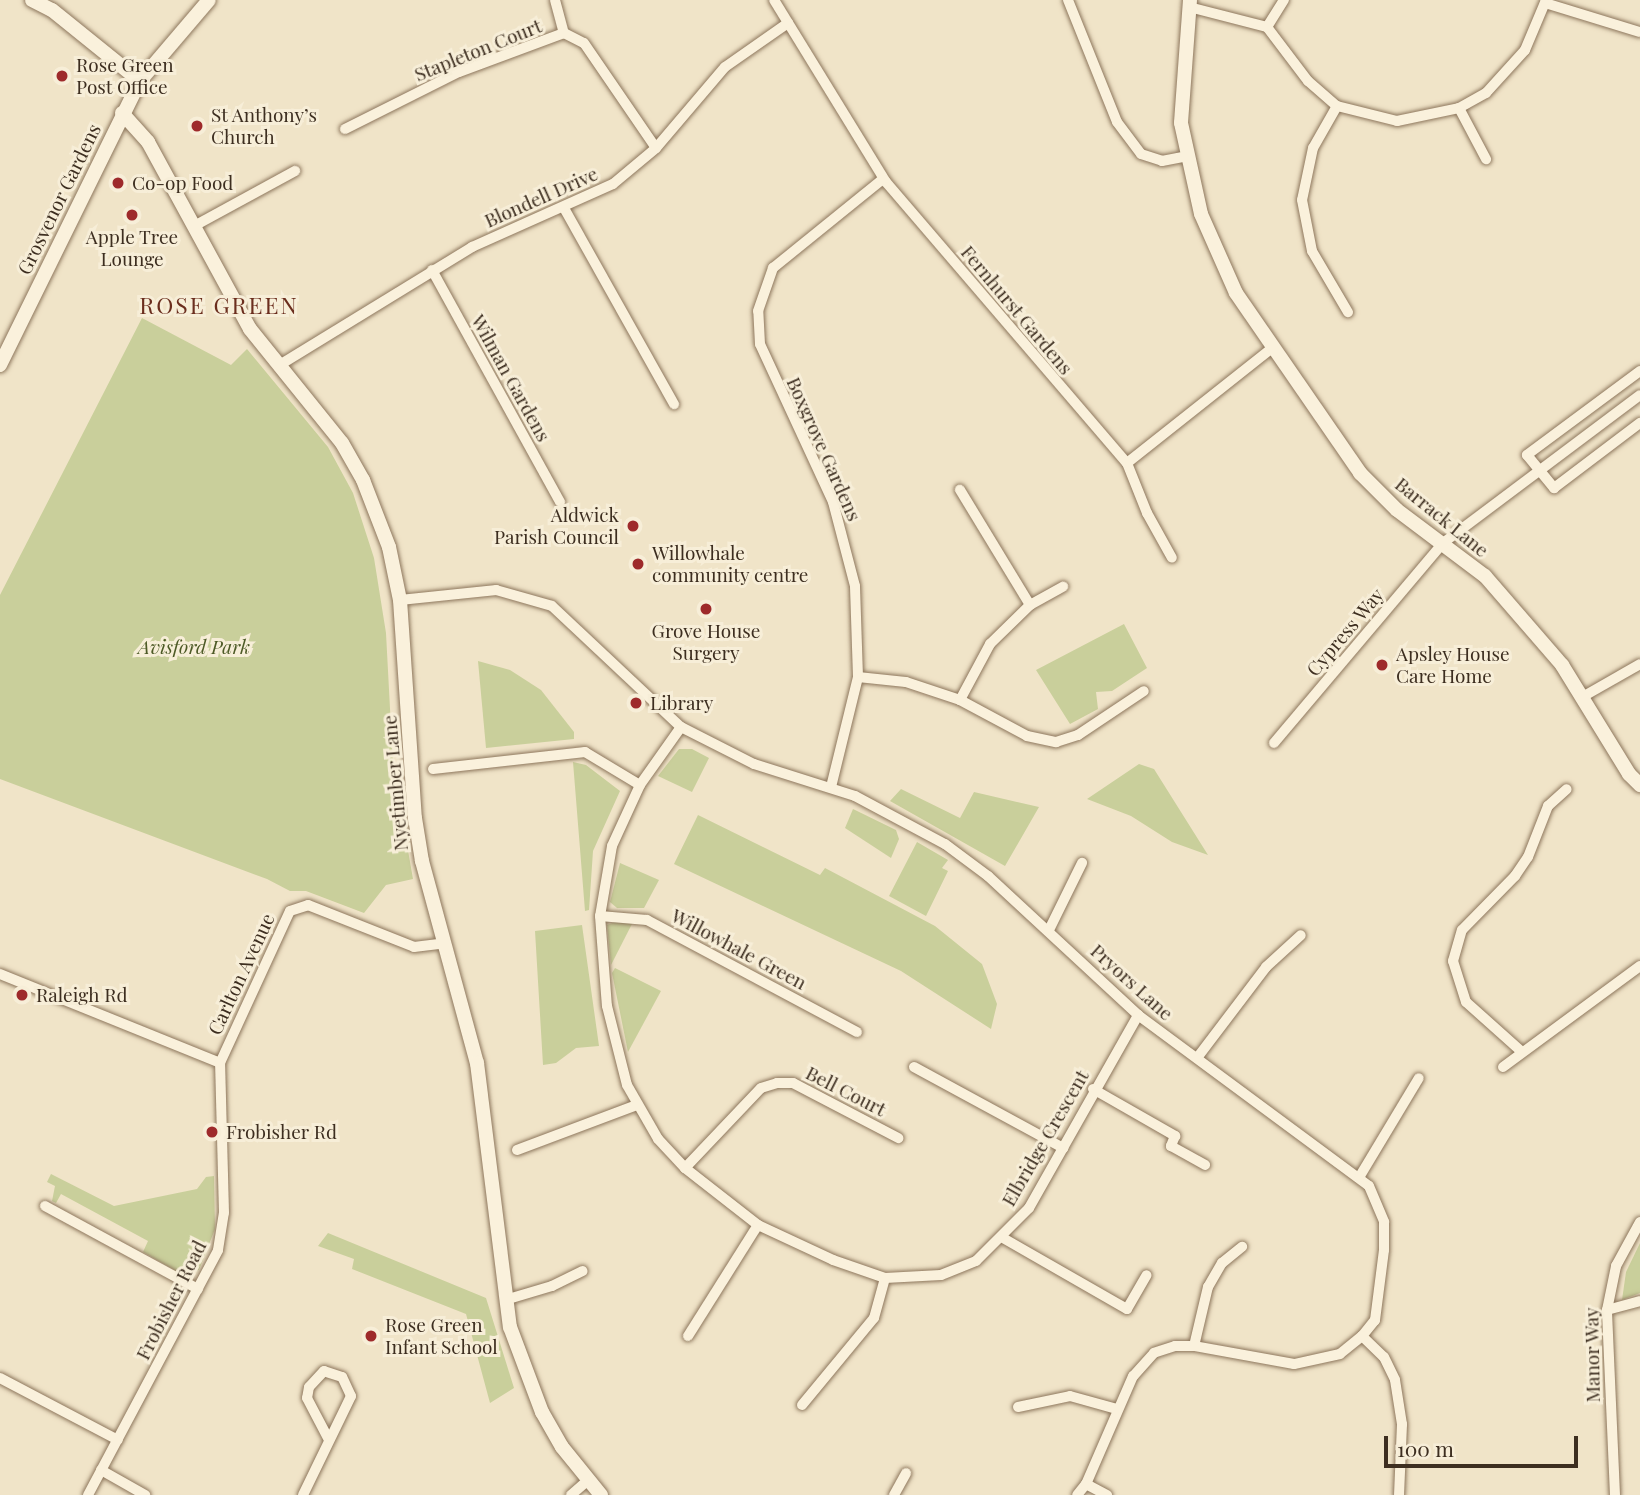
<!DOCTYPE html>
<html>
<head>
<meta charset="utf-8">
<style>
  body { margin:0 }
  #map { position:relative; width:1640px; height:1495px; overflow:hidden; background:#f0e4c8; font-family:"Playfair Display",serif }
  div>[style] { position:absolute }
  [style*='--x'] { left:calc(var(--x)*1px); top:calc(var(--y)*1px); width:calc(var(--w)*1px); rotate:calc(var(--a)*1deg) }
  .green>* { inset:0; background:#c9cf9b }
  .roads { filter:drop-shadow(0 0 2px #8d765c) drop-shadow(0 0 2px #8d765c) }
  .street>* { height:10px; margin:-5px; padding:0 5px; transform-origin:5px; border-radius:5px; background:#faf1dc }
  .secondary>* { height:14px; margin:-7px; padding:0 7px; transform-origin:7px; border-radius:7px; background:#faf1dc }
  .dots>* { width:19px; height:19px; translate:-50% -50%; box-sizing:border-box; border:4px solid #f7eed8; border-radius:50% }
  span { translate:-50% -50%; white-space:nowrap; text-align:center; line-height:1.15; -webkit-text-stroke:6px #f7eed8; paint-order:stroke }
  .street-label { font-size:19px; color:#3d2e20 }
  .poi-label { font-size:19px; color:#3d2e20 }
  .left { translate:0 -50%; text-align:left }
  .right { translate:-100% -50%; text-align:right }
  .park-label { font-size:19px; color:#4d5a26; font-style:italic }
  .quarter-label { font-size:23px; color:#6b2e1e; letter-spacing:2px }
  .scale { position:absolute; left:1384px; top:1436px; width:194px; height:32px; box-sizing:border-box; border:4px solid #3d2e20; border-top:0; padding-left:9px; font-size:21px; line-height:24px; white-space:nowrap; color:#3d2e20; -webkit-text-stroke:5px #f7eed8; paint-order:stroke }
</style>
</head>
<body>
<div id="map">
  <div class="green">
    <div style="clip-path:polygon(142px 318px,231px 365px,247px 349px,328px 447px,353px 493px,374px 558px,386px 633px,393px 765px,413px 879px,386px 885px,364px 913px,306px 891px,290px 891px,267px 879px,0 779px,0 595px)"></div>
    <div style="clip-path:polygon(1124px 624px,1147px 668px,1112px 691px,1096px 692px,1098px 709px,1070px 724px,1036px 670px)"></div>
    <div style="clip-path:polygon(478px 661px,510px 670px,541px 690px,574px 732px,574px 739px,486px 748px)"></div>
    <div style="clip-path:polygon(679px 749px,692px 749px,709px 758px,692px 792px,658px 776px)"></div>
    <div style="clip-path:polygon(573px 762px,586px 765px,620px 791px,593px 851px,589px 910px,585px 911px)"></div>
    <div style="clip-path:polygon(1139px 764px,1154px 769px,1208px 855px,1172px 842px,1131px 816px,1087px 799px)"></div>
    <div style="clip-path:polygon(901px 789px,960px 818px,974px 792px,1039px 807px,1005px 866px,890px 801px)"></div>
    <div style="clip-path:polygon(853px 809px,896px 830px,899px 839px,891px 858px,845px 828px)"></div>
    <div style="clip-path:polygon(698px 815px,820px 875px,825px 868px,935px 926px,982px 964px,997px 1004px,991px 1029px,901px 971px,674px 864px)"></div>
    <div style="clip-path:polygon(917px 842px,948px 860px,942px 868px,948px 871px,926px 916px,889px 896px)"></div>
    <div style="clip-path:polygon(620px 863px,659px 880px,644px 908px,617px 908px,610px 902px)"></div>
    <div style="clip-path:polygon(620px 920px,634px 920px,611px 965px,607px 925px)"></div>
    <div style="clip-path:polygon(582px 925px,599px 1046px,576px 1048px,556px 1063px,543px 1065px,535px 931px)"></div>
    <div style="clip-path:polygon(615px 968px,661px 991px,628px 1052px,612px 973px)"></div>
    <div style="clip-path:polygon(51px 1174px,114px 1206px,197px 1189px,206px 1177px,214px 1176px,215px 1229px,199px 1270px,183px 1275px,143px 1252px,148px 1241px,61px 1194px,56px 1203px,52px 1201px,55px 1186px,47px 1182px)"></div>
    <div style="clip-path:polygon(328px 1233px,486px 1298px,514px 1388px,490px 1403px,466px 1314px,352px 1269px,354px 1259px,318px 1246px)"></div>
    <div style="clip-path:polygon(1640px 1243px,1640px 1293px,1622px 1300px,1626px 1272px)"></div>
  </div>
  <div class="roads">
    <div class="street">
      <div style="--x:555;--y:0;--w:34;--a:75"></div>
      <div style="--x:774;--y:0;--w:214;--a:58.4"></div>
      <div style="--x:886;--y:182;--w:370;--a:49.4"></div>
      <div style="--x:1127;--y:463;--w:54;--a:68.2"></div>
      <div style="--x:1147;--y:513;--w:51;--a:60.9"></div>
      <div style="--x:1068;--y:0;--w:131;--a:68.1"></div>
      <div style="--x:1117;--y:122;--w:40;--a:53"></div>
      <div style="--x:1141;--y:154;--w:22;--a:18"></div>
      <div style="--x:1162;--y:161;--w:25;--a:-11"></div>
      <div style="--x:1545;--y:3;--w:99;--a:17"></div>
      <div style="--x:1189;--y:7;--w:81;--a:14.4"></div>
      <div style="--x:1267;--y:27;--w:68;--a:52.8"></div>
      <div style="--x:1308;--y:81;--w:38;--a:41"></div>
      <div style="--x:1337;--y:106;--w:62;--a:14"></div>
      <div style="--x:1397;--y:121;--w:63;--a:-11.8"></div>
      <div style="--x:1459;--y:108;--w:31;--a:-29"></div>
      <div style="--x:1486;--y:93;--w:58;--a:-47.8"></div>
      <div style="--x:1525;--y:50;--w:54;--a:-67.2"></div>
      <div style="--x:1267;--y:27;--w:32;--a:-58"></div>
      <div style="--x:1337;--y:106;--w:48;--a:119.7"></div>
      <div style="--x:1313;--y:148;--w:53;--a:101.9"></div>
      <div style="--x:1302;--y:200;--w:52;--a:78.9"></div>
      <div style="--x:1312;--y:251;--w:71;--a:59.5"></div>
      <div style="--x:1459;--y:108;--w:58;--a:62.1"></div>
      <div style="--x:345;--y:129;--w:127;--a:-26.6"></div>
      <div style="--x:459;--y:72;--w:112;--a:-20.4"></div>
      <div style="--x:564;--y:33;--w:22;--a:27"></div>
      <div style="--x:584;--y:43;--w:127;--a:55.6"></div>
      <div style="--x:564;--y:208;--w:225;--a:60.7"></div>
      <div style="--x:196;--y:225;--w:113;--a:-28.6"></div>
      <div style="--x:432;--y:270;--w:265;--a:61.1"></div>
      <div style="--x:278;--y:366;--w:228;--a:-31.5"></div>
      <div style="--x:472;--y:247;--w:154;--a:-24.1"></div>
      <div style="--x:613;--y:184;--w:56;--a:-39.9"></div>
      <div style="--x:656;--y:148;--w:106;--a:-49.6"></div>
      <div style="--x:725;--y:67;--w:77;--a:-34.9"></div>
      <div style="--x:1640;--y:371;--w:141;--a:143.4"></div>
      <div style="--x:1527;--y:455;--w:43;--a:50.7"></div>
      <div style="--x:1554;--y:488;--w:108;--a:-37.1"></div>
      <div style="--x:1127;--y:463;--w:185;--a:-38.4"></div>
      <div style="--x:400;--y:600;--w:97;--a:-5.9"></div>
      <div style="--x:496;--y:590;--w:58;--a:15.9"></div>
      <div style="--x:552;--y:606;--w:177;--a:43.2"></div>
      <div style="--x:681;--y:727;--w:82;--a:26.9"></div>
      <div style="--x:754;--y:764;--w:106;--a:17.6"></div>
      <div style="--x:855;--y:796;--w:102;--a:28.1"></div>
      <div style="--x:945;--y:844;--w:54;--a:36.7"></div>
      <div style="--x:988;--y:876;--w:205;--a:42.8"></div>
      <div style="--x:1138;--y:1015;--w:287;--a:36.5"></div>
      <div style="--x:1369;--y:1186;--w:39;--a:67"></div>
      <div style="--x:1384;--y:1222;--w:28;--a:90"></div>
      <div style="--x:1384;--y:1250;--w:71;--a:97.3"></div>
      <div style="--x:1375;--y:1320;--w:21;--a:129"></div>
      <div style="--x:1362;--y:1336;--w:28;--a:141"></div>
      <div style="--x:1340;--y:1354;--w:47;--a:167.7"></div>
      <div style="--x:1294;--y:1364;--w:102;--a:-169.8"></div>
      <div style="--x:1194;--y:1346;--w:19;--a:180"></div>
      <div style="--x:1175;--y:1346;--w:22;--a:162"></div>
      <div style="--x:1154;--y:1353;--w:31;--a:132"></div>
      <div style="--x:1133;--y:1376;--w:118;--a:113.5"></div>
      <div style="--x:1086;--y:1484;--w:14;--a:129"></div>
      <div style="--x:1030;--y:605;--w:38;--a:-29"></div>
      <div style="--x:858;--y:677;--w:48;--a:5.9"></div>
      <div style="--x:906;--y:682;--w:57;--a:18.4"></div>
      <div style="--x:960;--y:700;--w:76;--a:28.2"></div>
      <div style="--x:1027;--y:736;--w:30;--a:12"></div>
      <div style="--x:1056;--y:742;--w:23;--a:-18"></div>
      <div style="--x:1078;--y:735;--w:79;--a:-33.7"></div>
      <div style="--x:1584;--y:696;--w:64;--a:-29.7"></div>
      <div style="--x:960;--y:700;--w:64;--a:-61.8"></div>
      <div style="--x:990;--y:644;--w:56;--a:-44.3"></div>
      <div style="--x:1030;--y:605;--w:135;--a:-121.3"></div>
      <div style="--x:681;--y:727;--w:71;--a:125.3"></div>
      <div style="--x:640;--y:785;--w:67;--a:114.7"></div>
      <div style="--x:612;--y:846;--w:71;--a:99.7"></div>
      <div style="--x:600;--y:916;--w:90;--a:85.6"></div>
      <div style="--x:607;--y:1006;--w:81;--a:75.8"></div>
      <div style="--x:627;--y:1085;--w:62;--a:60.1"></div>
      <div style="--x:658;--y:1139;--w:40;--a:47"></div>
      <div style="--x:685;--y:1168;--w:93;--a:38"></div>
      <div style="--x:758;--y:1225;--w:83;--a:25"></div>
      <div style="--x:833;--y:1260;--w:55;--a:19.1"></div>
      <div style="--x:885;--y:1278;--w:56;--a:-3.1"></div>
      <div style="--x:941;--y:1275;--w:38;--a:-22"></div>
      <div style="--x:976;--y:1261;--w:75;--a:-45"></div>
      <div style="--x:1029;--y:1208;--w:222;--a:-60.5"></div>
      <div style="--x:1274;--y:743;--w:262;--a:-49.8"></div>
      <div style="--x:1443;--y:543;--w:246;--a:-36.9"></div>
      <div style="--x:433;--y:769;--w:153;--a:-6.4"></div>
      <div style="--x:585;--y:752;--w:64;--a:31"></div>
      <div style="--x:831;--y:787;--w:113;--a:-76.2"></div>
      <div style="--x:858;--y:677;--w:91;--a:-91.9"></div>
      <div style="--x:855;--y:586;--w:87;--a:-104.7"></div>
      <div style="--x:833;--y:502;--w:174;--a:-114.8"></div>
      <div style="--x:760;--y:344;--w:33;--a:-93"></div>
      <div style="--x:758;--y:311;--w:46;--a:-70.8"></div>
      <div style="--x:773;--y:268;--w:141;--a:-39"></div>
      <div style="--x:600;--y:916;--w:47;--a:4.9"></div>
      <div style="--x:647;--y:920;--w:238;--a:28.1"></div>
      <div style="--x:1049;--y:930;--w:75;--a:-63.8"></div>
      <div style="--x:0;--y:974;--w:237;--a:22"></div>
      <div style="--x:1522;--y:1052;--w:75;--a:-138.2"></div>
      <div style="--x:1466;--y:1002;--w:43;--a:-107.6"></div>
      <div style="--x:1453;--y:961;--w:32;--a:-74"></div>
      <div style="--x:1462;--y:930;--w:76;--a:-45.5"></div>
      <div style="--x:1515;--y:876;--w:23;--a:-56"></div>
      <div style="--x:1528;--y:857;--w:55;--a:-68.6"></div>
      <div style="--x:1548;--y:806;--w:25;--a:-42"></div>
      <div style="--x:1197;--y:1058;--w:114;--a:-52.8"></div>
      <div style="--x:1266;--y:967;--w:47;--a:-42.4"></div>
      <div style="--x:914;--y:1067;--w:170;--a:28.5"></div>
      <div style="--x:1503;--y:1067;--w:170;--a:-36.4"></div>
      <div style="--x:1093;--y:1089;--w:95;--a:29.8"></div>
      <div style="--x:1175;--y:1136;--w:11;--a:112"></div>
      <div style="--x:1171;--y:1146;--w:39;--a:29"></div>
      <div style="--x:517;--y:1150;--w:128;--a:-20.6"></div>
      <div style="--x:685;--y:1168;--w:110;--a:-46.5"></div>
      <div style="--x:761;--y:1088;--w:17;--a:-17"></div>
      <div style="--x:777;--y:1083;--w:16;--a:0"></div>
      <div style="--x:793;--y:1083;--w:119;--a:27.6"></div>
      <div style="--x:1360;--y:1176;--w:114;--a:-59"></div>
      <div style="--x:45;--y:1206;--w:174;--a:28.5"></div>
      <div style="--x:1003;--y:1238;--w:143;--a:29.8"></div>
      <div style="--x:1127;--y:1309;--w:39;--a:-60"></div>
      <div style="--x:505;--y:1300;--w:49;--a:-16.6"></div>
      <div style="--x:552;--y:1286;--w:34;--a:-26"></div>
      <div style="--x:1607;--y:1310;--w:34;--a:-15"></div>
      <div style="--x:688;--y:1336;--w:131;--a:-57.8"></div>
      <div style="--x:1362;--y:1336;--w:30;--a:44"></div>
      <div style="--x:1384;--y:1357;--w:25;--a:64"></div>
      <div style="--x:1395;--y:1380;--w:45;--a:81"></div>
      <div style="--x:1402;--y:1424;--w:71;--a:92.4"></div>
      <div style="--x:1194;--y:1346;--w:61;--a:-76.7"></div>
      <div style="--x:1208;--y:1287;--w:28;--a:-60"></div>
      <div style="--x:1222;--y:1263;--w:26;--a:-39"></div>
      <div style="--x:0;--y:1378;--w:133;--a:27.7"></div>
      <div style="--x:802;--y:1405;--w:113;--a:-50.4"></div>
      <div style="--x:874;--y:1318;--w:41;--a:-74.6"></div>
      <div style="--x:1018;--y:1407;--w:53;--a:-11.9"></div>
      <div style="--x:1070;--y:1396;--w:49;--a:15.5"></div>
      <div style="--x:101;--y:1470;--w:51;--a:29.6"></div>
      <div style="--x:1086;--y:1484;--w:24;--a:28"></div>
      <div style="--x:88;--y:1495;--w:277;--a:-62"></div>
      <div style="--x:218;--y:1250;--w:37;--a:-81"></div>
      <div style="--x:224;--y:1213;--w:150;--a:-91.5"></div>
      <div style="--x:220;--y:1063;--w:167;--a:-65.3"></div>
      <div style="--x:290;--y:911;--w:19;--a:-18"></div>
      <div style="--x:308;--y:905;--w:114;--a:21.6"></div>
      <div style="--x:414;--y:947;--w:31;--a:-7"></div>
      <div style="--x:303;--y:1495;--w:110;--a:-64.1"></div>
      <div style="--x:351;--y:1396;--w:21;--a:-115"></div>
      <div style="--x:342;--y:1377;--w:19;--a:-162"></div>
      <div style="--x:324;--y:1371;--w:22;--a:133"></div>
      <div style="--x:309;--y:1387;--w:11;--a:100"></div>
      <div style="--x:307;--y:1398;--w:45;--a:62.3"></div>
      <div style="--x:571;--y:1495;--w:23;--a:-41"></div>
      <div style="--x:894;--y:1495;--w:25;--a:-61"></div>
      <div style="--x:1615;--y:1495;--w:185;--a:-92.5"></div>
      <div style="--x:1607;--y:1310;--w:45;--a:-78.4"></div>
      <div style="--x:1616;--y:1266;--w:50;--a:-61.4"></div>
    </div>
    <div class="secondary">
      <div style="--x:32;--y:0;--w:22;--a:27"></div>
      <div style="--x:52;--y:10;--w:113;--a:38.9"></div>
      <div style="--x:1190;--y:0;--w:123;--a:94.2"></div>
      <div style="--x:1181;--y:123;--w:93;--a:77.6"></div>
      <div style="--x:1201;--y:214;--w:86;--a:66.1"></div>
      <div style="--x:1236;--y:293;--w:219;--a:55.4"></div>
      <div style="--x:1360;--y:473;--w:52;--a:45"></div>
      <div style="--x:1397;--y:510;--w:110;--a:36.9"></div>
      <div style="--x:1485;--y:576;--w:118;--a:49.1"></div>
      <div style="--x:1562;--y:665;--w:128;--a:58.4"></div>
      <div style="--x:1629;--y:774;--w:16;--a:45"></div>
      <div style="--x:122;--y:113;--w:39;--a:48"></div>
      <div style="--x:148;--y:142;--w:213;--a:61.4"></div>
      <div style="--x:250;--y:329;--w:146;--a:51.1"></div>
      <div style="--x:342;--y:443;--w:43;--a:60.4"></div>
      <div style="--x:363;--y:480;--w:72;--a:68.8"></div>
      <div style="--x:389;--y:547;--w:54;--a:78.3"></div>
      <div style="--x:400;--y:600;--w:219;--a:86.1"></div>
      <div style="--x:415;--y:818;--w:44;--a:80.8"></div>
      <div style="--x:422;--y:861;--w:209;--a:74.8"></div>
      <div style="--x:477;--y:1063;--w:266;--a:82.9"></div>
      <div style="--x:510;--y:1327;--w:91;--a:69.4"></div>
      <div style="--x:542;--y:1412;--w:40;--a:60.3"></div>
      <div style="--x:562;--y:1447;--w:62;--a:50.9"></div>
      <div style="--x:0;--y:365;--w:317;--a:-63.8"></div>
      <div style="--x:140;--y:81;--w:106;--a:-49.6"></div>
    </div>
  </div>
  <div class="dots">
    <div style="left:62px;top:76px;background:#9e2a2b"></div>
    <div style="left:197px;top:126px;background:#9e2a2b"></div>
    <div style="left:118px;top:183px;background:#9e2a2b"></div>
    <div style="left:132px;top:215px;background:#9e2a2b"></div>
    <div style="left:633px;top:526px;background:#9e2a2b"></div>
    <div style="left:638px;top:564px;background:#9e2a2b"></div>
    <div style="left:706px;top:609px;background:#9e2a2b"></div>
    <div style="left:1382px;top:665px;background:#9e2a2b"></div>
    <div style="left:636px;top:703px;background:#9e2a2b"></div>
    <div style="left:22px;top:995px;background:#9e2a2b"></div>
    <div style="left:212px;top:1132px;background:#9e2a2b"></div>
    <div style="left:371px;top:1336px;background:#9e2a2b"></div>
  </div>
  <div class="street-label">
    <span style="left:478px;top:50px;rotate:-22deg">Stapleton Court</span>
    <span style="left:541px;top:197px;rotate:-24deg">Blondell Drive</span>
    <span style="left:59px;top:199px;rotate:-64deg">Grosvenor Gardens</span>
    <span style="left:1017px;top:310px;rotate:50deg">Fernhurst Gardens</span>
    <span style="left:511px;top:378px;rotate:61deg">Wilman Gardens</span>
    <span style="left:824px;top:449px;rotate:66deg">Boxgrove Gardens</span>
    <span style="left:1442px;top:517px;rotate:39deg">Barrack Lane</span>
    <span style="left:1345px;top:632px;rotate:-50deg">Cypress Way</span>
    <span style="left:395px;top:783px;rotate:-95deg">Nyetimber Lane</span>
    <span style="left:739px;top:949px;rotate:28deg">Willowhale Green</span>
    <span style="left:241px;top:974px;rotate:-65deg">Carlton Avenue</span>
    <span style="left:1132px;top:982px;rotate:42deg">Pryors Lane</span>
    <span style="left:846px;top:1091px;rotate:27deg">Bell Court</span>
    <span style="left:1045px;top:1138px;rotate:-60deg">Elbridge Crescent</span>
    <span style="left:171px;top:1300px;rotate:-63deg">Frobisher Road</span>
    <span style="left:1592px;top:1355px;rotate:-91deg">Manor Way</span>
  </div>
  <div class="poi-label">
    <span class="left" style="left:76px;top:76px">Rose Green<br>Post Office</span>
    <span class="left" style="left:211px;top:126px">St Anthony’s<br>Church</span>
    <span class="left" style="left:132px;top:183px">Co-op Food</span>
    <span style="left:132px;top:248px">Apple Tree<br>Lounge</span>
    <span class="right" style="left:619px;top:526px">Aldwick<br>Parish Council</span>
    <span class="left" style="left:652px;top:564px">Willowhale<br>community centre</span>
    <span style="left:706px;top:642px">Grove House<br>Surgery</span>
    <span class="left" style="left:1396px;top:665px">Apsley House<br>Care Home</span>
    <span class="left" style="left:650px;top:703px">Library</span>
    <span class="left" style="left:36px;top:995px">Raleigh Rd</span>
    <span class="left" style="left:226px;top:1132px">Frobisher Rd</span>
    <span class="left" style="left:385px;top:1336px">Rose Green<br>Infant School</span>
  </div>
  <div class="park-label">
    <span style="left:194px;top:647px">Avisford Park</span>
  </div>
  <div class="quarter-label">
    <span style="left:219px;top:305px">ROSE GREEN</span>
  </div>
  <div class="scale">100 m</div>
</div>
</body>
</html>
